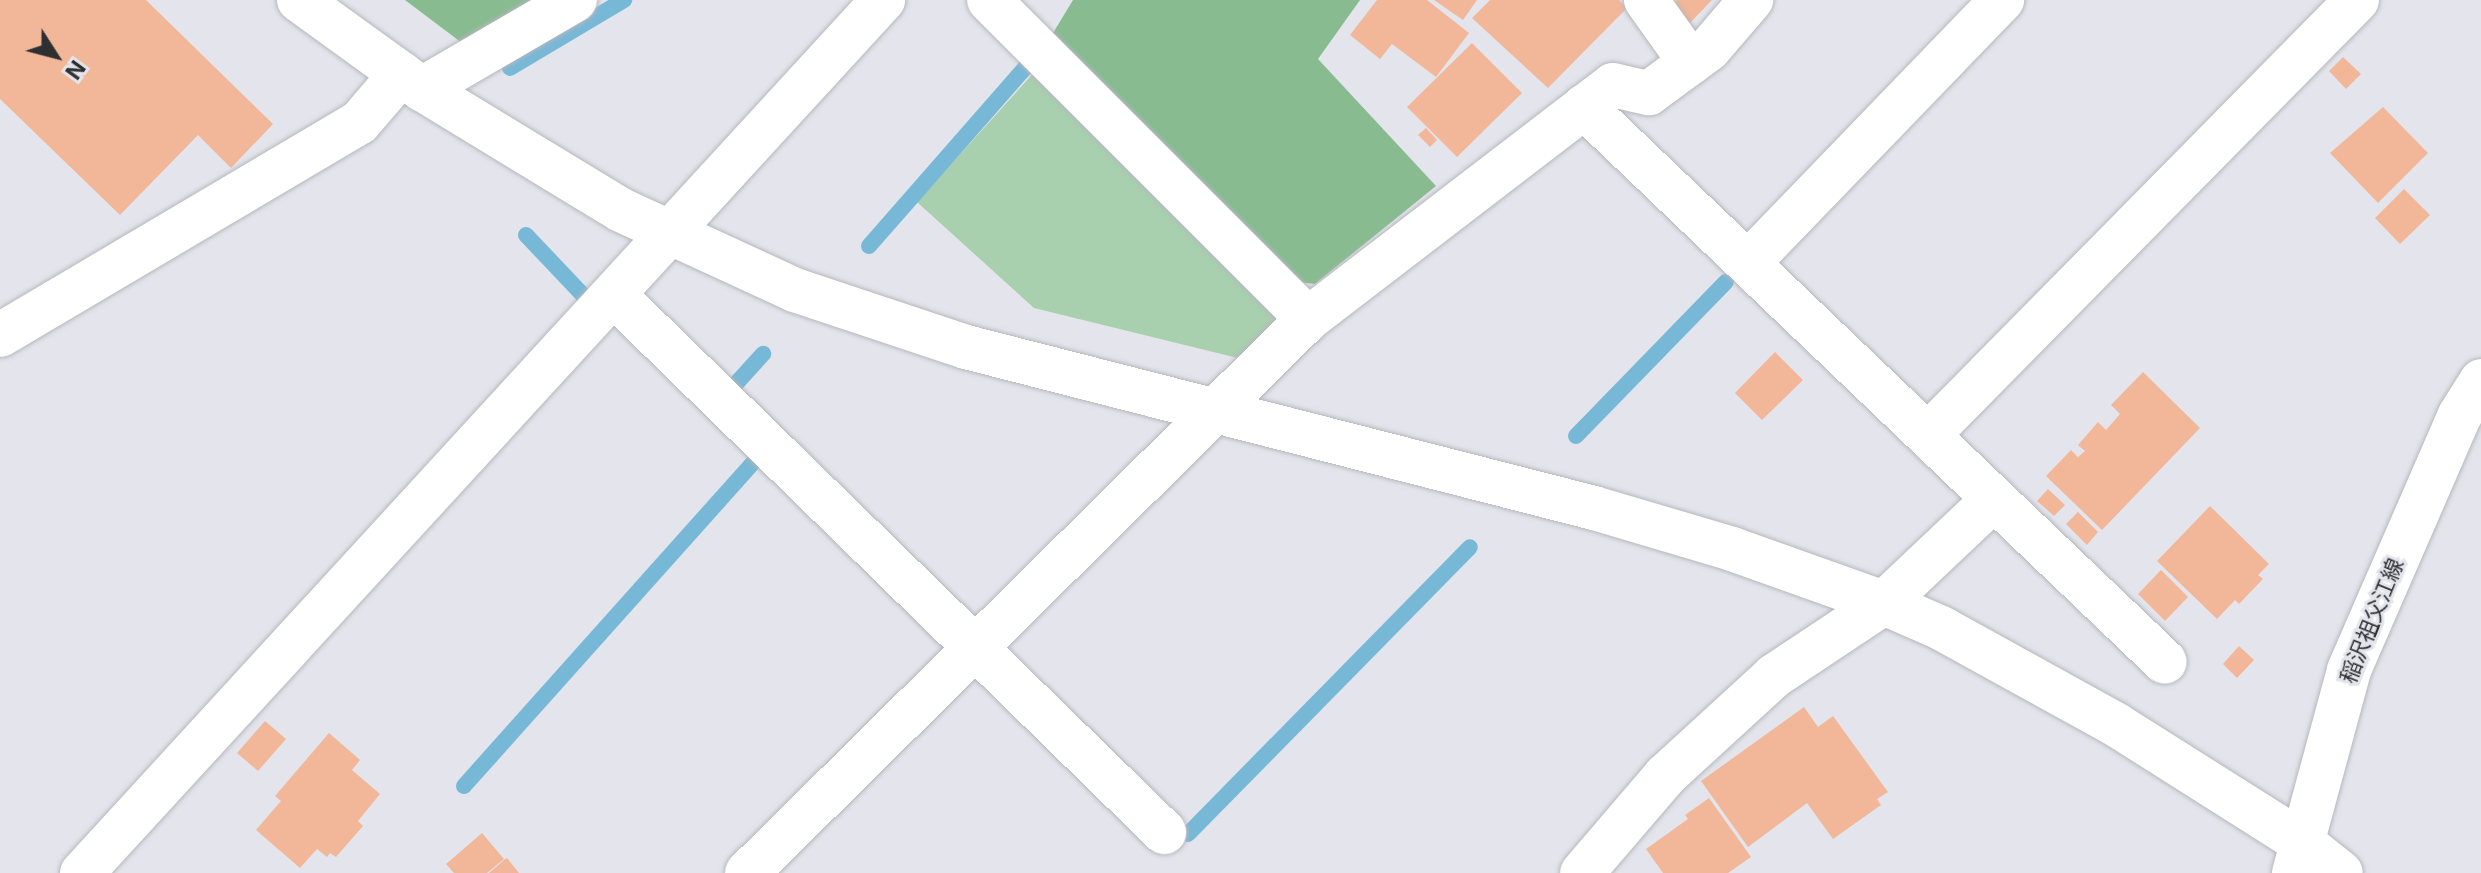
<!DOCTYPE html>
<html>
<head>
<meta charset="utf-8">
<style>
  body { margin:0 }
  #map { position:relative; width:2481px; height:873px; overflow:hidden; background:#e4e5ec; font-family:Inter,"Noto Sans JP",sans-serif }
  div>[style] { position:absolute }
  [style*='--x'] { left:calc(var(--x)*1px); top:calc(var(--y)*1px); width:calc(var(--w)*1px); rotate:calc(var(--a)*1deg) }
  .green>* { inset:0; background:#a8cfae }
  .forest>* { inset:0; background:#89bb91 }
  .stream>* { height:16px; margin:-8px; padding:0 8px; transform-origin:8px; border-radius:8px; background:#78b8d7 }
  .building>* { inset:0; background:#f1b798 }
  .roads { filter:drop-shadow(0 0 2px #b6b7bd) drop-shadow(0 0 2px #b6b7bd) }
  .minor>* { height:44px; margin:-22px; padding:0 22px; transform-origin:22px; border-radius:22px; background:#fff }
  .tertiary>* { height:44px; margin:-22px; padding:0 22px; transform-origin:22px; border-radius:22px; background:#fff }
  .secondary>* { height:44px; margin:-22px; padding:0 22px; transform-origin:22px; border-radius:22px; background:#fff }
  span { translate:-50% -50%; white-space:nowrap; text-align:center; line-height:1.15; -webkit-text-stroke:6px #e4e5ec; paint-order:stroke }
  .street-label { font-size:22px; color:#2e2f31 }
  .north { position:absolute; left:16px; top:16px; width:80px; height:80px; -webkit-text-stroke:6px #e4e5ec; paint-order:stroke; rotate:126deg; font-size:22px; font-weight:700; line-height:32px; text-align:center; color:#2e2f31 }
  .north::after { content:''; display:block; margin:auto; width:28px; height:36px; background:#2e2f31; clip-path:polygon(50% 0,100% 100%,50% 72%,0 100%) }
</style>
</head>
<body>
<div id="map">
  <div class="green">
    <div style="clip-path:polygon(1038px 68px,1287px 320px,1250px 361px,1034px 308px,917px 202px)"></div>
  </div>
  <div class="forest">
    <div style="clip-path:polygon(405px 0,532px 0,462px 43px)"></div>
    <div style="clip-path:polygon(1073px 0,1360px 0,1318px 59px,1436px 186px,1315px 284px,1298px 282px,1050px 38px)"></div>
  </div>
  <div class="stream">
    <div style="--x:510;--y:68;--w:133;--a:-30.8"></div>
    <div style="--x:526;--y:235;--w:83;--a:46.5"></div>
    <div style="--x:869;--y:246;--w:237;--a:-48.8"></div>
    <div style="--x:733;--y:387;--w:45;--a:-47.7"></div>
    <div style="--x:1576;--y:436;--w:215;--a:-45.8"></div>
    <div style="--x:464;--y:786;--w:435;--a:-48.2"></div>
    <div style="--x:1188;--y:834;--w:402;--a:-45.5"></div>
  </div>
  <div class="building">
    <div style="clip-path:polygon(0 0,146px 0,273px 124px,231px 168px,198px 135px,120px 215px,0 99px)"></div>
    <div style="clip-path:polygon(1377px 0,1427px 0,1469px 33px,1436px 77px,1392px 44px,1380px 59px,1350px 35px)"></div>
    <div style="clip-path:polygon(1434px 0,1477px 0,1463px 20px)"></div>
    <div style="clip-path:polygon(1490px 0,1619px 0,1627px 8px,1548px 88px,1472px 18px)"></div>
    <div style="clip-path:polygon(1677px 0,1712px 0,1687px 26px,1669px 8px)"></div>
    <div style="clip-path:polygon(1472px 43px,1522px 93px,1457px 157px,1407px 107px)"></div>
    <div style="clip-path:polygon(2343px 57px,2361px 74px,2346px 89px,2329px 71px)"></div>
    <div style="clip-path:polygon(2383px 107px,2428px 153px,2378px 203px,2330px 153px)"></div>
    <div style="clip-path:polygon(1426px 128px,1437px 140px,1430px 147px,1418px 135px)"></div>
    <div style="clip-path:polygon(2404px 189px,2430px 215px,2400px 244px,2375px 218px)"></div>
    <div style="clip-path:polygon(1775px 352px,1803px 380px,1762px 420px,1735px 393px)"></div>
    <div style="clip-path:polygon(2143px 372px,2200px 428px,2102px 530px,2046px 476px,2071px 450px,2078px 457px,2085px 451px,2078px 445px,2098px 422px,2106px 430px,2120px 414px,2111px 405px)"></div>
    <div style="clip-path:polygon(2048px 489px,2065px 505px,2054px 516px,2037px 501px)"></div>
    <div style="clip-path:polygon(2210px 506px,2269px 564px,2258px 575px,2263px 579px,2239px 604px,2235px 600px,2217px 619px,2157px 561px)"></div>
    <div style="clip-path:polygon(2078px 512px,2098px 532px,2087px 545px,2066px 524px)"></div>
    <div style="clip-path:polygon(2161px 570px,2188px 597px,2165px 621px,2138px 594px)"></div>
    <div style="clip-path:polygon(2239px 646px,2254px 660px,2237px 678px,2223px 664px)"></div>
    <div style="clip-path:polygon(1804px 707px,1818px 727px,1833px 716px,1888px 792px,1877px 799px,1881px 805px,1833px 839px,1807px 803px,1748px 847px,1701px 781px)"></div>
    <div style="clip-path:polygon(265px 721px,286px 739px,258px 771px,237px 753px)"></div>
    <div style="clip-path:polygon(329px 733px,360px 760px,352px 770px,380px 794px,358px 821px,363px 826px,336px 857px,330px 853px,327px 857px,317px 849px,300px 868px,256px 830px,281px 801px,275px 796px)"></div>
    <div style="clip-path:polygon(1709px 798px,1751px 857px,1728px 873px,1663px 873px,1646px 849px,1688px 819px,1685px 815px)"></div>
    <div style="clip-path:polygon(482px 833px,504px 859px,487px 873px,454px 873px,446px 864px)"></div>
    <div style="clip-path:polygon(507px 858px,519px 873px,489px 873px,504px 860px)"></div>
  </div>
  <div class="roads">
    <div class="minor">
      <div style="--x:989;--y:0;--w:451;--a:45"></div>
      <div style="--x:1308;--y:319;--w:348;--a:-37.5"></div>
      <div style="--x:1584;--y:107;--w:803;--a:43.69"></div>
      <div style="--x:1646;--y:0;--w:77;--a:54.5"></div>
      <div style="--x:422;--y:89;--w:177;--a:-30.2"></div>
      <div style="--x:1584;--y:107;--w:36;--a:-37"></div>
      <div style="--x:1613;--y:85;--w:37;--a:13"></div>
      <div style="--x:1649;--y:93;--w:74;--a:-36.3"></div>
      <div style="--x:1709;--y:49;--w:65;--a:-49.4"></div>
      <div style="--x:1748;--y:263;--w:366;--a:-46"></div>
      <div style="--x:614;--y:295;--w:769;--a:44.31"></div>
      <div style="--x:0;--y:335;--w:417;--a:-30.6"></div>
      <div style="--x:359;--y:123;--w:65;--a:-49.4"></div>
      <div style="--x:1928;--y:435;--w:611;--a:-45.4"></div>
      <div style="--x:82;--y:873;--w:1185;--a:-47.46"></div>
      <div style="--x:747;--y:873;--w:788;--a:-44.64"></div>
      <div style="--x:1582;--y:873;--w:128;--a:-49.4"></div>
      <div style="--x:1665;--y:776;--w:148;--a:-42.5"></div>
      <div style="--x:1774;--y:676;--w:132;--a:-33.6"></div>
      <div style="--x:1884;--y:603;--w:151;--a:-43.4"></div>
    </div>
    <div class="tertiary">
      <div style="--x:299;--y:0;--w:152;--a:35.9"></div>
      <div style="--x:422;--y:89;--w:233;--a:31.3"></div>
      <div style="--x:621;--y:210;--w:192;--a:24.7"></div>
      <div style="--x:795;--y:290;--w:180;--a:18.4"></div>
      <div style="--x:966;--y:347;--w:648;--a:14.38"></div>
      <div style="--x:1594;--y:508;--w:144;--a:16.5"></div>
      <div style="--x:1732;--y:549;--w:161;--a:19.6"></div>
      <div style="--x:1884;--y:603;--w:62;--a:23.7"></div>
      <div style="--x:1941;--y:628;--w:199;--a:28.9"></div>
      <div style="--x:2115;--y:724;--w:222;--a:32.3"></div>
      <div style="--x:2303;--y:843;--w:48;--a:38.3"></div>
    </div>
    <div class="secondary">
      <div style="--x:2294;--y:873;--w:210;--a:-74.8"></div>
      <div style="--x:2349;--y:670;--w:278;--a:-66.5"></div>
      <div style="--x:2460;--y:415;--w:40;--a:-58"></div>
    </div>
  </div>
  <div class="street-label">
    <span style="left:2372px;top:621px;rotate:-68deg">稲沢祖父江線</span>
  </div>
  <div class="north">N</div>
</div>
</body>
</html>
